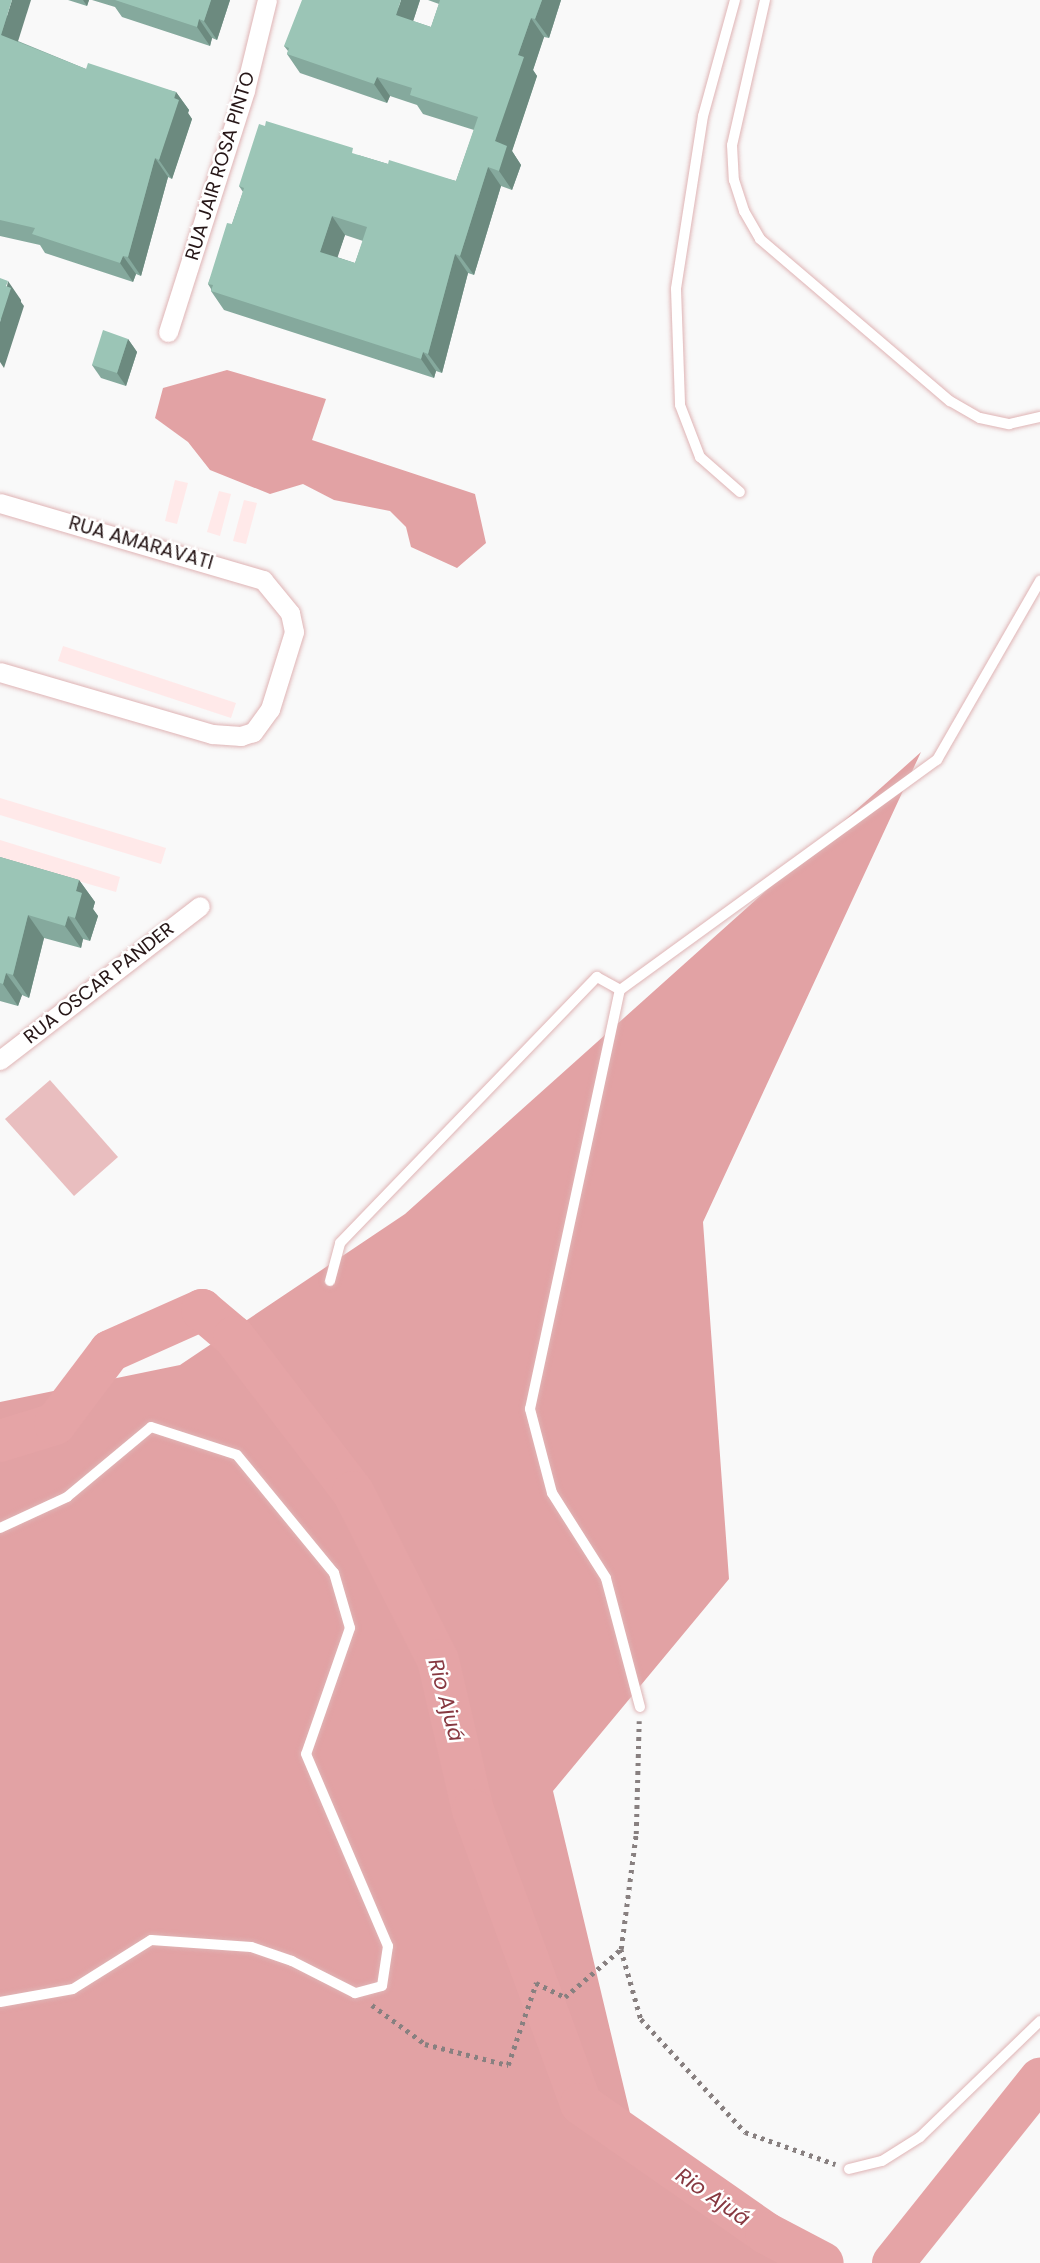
<!DOCTYPE html>
<html>
<head>
<meta charset="utf-8">
<style>
  body { margin:0 }
  #map { position:relative; width:1040px; height:2263px; overflow:hidden; background:#f9f9f9; font-family:Poppins,sans-serif }
  div>[style] { position:absolute }
  [style*='--x'] { left:calc(var(--x)*1px); top:calc(var(--y)*1px); width:calc(var(--w)*1px); rotate:calc(var(--a)*1deg) }
  .built>* { inset:0; background:#ffe9e9 }
  .green>* { inset:0; background:#e9bebf }
  .forest>* { inset:0; background:#e2a2a4 }
  .river>* { height:42px; margin:-21px; padding:0 21px; transform-origin:21px; border-radius:21px; background:#e5a4a6 }
  .path>* { height:4.5px; margin-top:-2.25px; transform-origin:0; background:repeating-linear-gradient(90deg,#888080 0 3.5px,transparent 0 8.5px) }
  .roads { filter:drop-shadow(0 0 2px #dfb4b5) drop-shadow(0 0 2px #dfb4b5) }
  .lane>* { height:10px; margin:-5px; padding:0 5px; transform-origin:5px; border-radius:5px; background:#fff }
  .street>* { height:19px; margin:-9.5px; padding:0 9.5px; transform-origin:9.5px; border-radius:9.5px; background:#fff }
  .wall>* { inset:0; background:#85a99d }
  .shaded-wall>* { inset:0; background:#6c8a7f }
  .building>* { inset:0; background:#9bc5b6 }
  span { translate:-50% -50%; white-space:nowrap; text-align:center; line-height:1.15; -webkit-text-stroke:5px #fff; paint-order:stroke }
  .street-label { font-size:19px; color:#261617 }
  .water-label { font-size:21px; color:#873941; font-style:italic }
</style>
</head>
<body>
<div id="map">
  <div class="built">
    <div style="clip-path:polygon(175px 480px,188px 483px,177px 524px,165px 521px)"></div>
    <div style="clip-path:polygon(219px 491px,231px 494px,220px 536px,207px 532px)"></div>
    <div style="clip-path:polygon(244px 500px,257px 503px,246px 544px,233px 541px)"></div>
    <div style="clip-path:polygon(63px 646px,236px 703px,231px 718px,58px 661px)"></div>
    <div style="clip-path:polygon(0 798px,166px 848px,161px 864px,0 815px)"></div>
    <div style="clip-path:polygon(0 840px,120px 877px,116px 892px,0 858px)"></div>
  </div>
  <div class="green">
    <div style="clip-path:polygon(50px 1080px,118px 1157px,74px 1196px,5px 1119px)"></div>
  </div>
  <div class="forest">
    <div style="clip-path:polygon(227px 370px,326px 399px,312px 440px,475px 494px,486px 543px,457px 568px,411px 547px,406px 527px,390px 511px,334px 500px,303px 484px,270px 494px,210px 470px,188px 442px,155px 418px,163px 388px)"></div>
    <div style="clip-path:polygon(921px 752px,703px 1222px,729px 1579px,553px 1791px,634px 2130px,785px 2263px,0 2263px,0 1402px,180px 1365px,405px 1214px)"></div>
  </div>
  <div class="river">
    <div style="--x:0;--y:1441;--w:58;--a:-17.2"></div>
    <div style="--x:55;--y:1424;--w:91;--a:-53"></div>
    <div style="--x:110;--y:1351;--w:101;--a:-24"></div>
    <div style="--x:202;--y:1310;--w:42;--a:40.2"></div>
    <div style="--x:234;--y:1337;--w:195;--a:52.5"></div>
    <div style="--x:353;--y:1492;--w:188;--a:63.2"></div>
    <div style="--x:438;--y:1660;--w:154;--a:76.9"></div>
    <div style="--x:473;--y:1810;--w:313;--a:69.8"></div>
    <div style="--x:581;--y:2104;--w:226;--a:34.9"></div>
    <div style="--x:766;--y:2233;--w:64;--a:27.8"></div>
    <div style="--x:893;--y:2263;--w:236;--a:-51.4"></div>
  </div>
  <div class="path">
    <div style="--x:621;--y:1949;--w:73;--a:74.1"></div>
    <div style="--x:641;--y:2019;--w:154;--a:47.4"></div>
    <div style="--x:745;--y:2132;--w:96;--a:19.6"></div>
    <div style="--x:372;--y:2005;--w:66;--a:36.3"></div>
    <div style="--x:425;--y:2044;--w:86;--a:14.2"></div>
    <div style="--x:508;--y:2065;--w:87;--a:-71.1"></div>
    <div style="--x:536;--y:1983;--w:32;--a:26"></div>
    <div style="--x:565;--y:1997;--w:74;--a:-40.6"></div>
    <div style="--x:621;--y:1949;--w:116;--a:-82.6"></div>
    <div style="--x:636;--y:1834;--w:113;--a:-88.5"></div>
  </div>
  <div class="roads">
    <div class="lane">
      <div style="--x:735;--y:0;--w:120;--a:105.4"></div>
      <div style="--x:703;--y:116;--w:175;--a:98.9"></div>
      <div style="--x:676;--y:289;--w:116;--a:88"></div>
      <div style="--x:680;--y:405;--w:56;--a:69"></div>
      <div style="--x:700;--y:457;--w:53;--a:41.2"></div>
      <div style="--x:765;--y:0;--w:149;--a:102.8"></div>
      <div style="--x:732;--y:145;--w:35;--a:87"></div>
      <div style="--x:734;--y:180;--w:33;--a:72"></div>
      <div style="--x:744;--y:211;--w:32;--a:60"></div>
      <div style="--x:760;--y:239;--w:250;--a:40.5"></div>
      <div style="--x:950;--y:401;--w:34;--a:30"></div>
      <div style="--x:980;--y:418;--w:30;--a:12"></div>
      <div style="--x:1009;--y:424;--w:32;--a:-13"></div>
      <div style="--x:330;--y:1281;--w:39;--a:-75"></div>
      <div style="--x:340;--y:1243;--w:370;--a:-46"></div>
      <div style="--x:597;--y:977;--w:26;--a:29"></div>
      <div style="--x:0;--y:1528;--w:74;--a:-24.8"></div>
      <div style="--x:67;--y:1497;--w:109;--a:-39.8"></div>
      <div style="--x:151;--y:1427;--w:90;--a:18"></div>
      <div style="--x:237;--y:1455;--w:153;--a:50.6"></div>
      <div style="--x:334;--y:1573;--w:57;--a:73.8"></div>
      <div style="--x:350;--y:1628;--w:133;--a:109.2"></div>
      <div style="--x:306;--y:1754;--w:209;--a:66.9"></div>
      <div style="--x:388;--y:1946;--w:40;--a:98.5"></div>
      <div style="--x:382;--y:1986;--w:28;--a:165"></div>
      <div style="--x:355;--y:1993;--w:71;--a:-153.1"></div>
      <div style="--x:292;--y:1961;--w:43;--a:-161.1"></div>
      <div style="--x:251;--y:1947;--w:100;--a:-176"></div>
      <div style="--x:151;--y:1940;--w:92;--a:147.9"></div>
      <div style="--x:73;--y:1989;--w:74;--a:169.9"></div>
      <div style="--x:640;--y:1707;--w:133;--a:-104.8"></div>
      <div style="--x:606;--y:1578;--w:101;--a:-122.4"></div>
      <div style="--x:552;--y:1493;--w:87;--a:-104.7"></div>
      <div style="--x:530;--y:1409;--w:429;--a:-77.9"></div>
      <div style="--x:620;--y:990;--w:392;--a:-36"></div>
      <div style="--x:937;--y:760;--w:207;--a:-60.1"></div>
      <div style="--x:849;--y:2169;--w:34;--a:-14"></div>
      <div style="--x:882;--y:2161;--w:45;--a:-32.3"></div>
      <div style="--x:920;--y:2137;--w:167;--a:-44"></div>
    </div>
    <div class="street">
      <div style="--x:168;--y:332;--w:254;--a:-72.3"></div>
      <div style="--x:245;--y:90;--w:93;--a:-76.3"></div>
      <div style="--x:0;--y:503;--w:274;--a:16.3"></div>
      <div style="--x:263;--y:580;--w:43;--a:50.7"></div>
      <div style="--x:290;--y:613;--w:19;--a:78"></div>
      <div style="--x:294;--y:632;--w:81;--a:107.3"></div>
      <div style="--x:270;--y:709;--w:29;--a:126"></div>
      <div style="--x:253;--y:732;--w:13;--a:162"></div>
      <div style="--x:241;--y:736;--w:29;--a:-176"></div>
      <div style="--x:212;--y:734;--w:221;--a:-163.7"></div>
      <div style="--x:0;--y:1060;--w:252;--a:-37.6"></div>
    </div>
  </div>
  <div class="wall">
    <div style="clip-path:polygon(0 0,18px 41px,86px 69px,176px 92px,189px 110px,188px 113px,192px 119px,172px 179px,168px 177px,141px 276px,136px 274px,133px 282px,45px 253px,40px 245px,0 236px)"></div>
    <div style="clip-path:polygon(68px 0,89px 0,87px 6px)"></div>
    <div style="clip-path:polygon(92px 0,230px 0,217px 40px,212px 38px,210px 46px,122px 17px,115px 7px)"></div>
    <div style="clip-path:polygon(evenodd,420px 0,413px 21px,431px 27px,439px 4px,428px 0,561px 0,549px 38px,544px 37px,533px 70px,537px 76px,512px 151px,521px 165px,512px 190px,501px 186px,474px 275px,468px 273px,442px 373px,436px 371px,434px 378px,224px 310px,211px 291px,211px 289px,208px 284px,232px 224px,243px 192px,239px 186px,358px 155px,388px 164px,456px 181px,474px 130px,423px 114px,417px 105px,390px 96px,387px 103px,300px 73px,287px 54px,288px 51px,284px 46px,420px 0,345px 235px,363px 241px,355px 263px,337px 257px,345px 235px)"></div>
    <div style="clip-path:polygon(128px 339px,137px 352px,126px 386px,101px 378px,92px 365px)"></div>
    <div style="clip-path:polygon(0 857px,79px 880px,95px 902px,93px 909px,98px 916px,90px 941px,83px 939px,81px 948px,44px 938px,29px 998px,22px 995px,18px 1006px,0 1001px)"></div>
  </div>
  <div class="shaded-wall">
    <div style="clip-path:polygon(12px 0,31px 0,14px 54px,1px 35px)"></div>
    <div style="clip-path:polygon(83px 0,89px 0,87px 6px)"></div>
    <div style="clip-path:polygon(211px 0,230px 0,217px 40px,204px 21px)"></div>
    <div style="clip-path:polygon(401px 0,420px 0,409px 34px,396px 15px)"></div>
    <div style="clip-path:polygon(542px 0,561px 0,549px 38px,535px 19px)"></div>
    <div style="clip-path:polygon(531px 18px,544px 37px,533px 70px,537px 76px,512px 151px,521px 165px,512px 190px,499px 171px,495px 141px,518px 55px)"></div>
    <div style="clip-path:polygon(199px 19px,212px 38px,210px 46px,197px 27px)"></div>
    <div style="clip-path:polygon(377px 77px,390px 96px,387px 103px,374px 84px)"></div>
    <div style="clip-path:polygon(176px 92px,189px 110px,188px 113px,192px 119px,172px 179px,159px 160px)"></div>
    <div style="clip-path:polygon(155px 158px,168px 177px,141px 276px,128px 257px)"></div>
    <div style="clip-path:polygon(488px 167px,501px 186px,474px 275px,460px 256px)"></div>
    <div style="clip-path:polygon(332px 216px,345px 235px,333px 271px,320px 252px)"></div>
    <div style="clip-path:polygon(455px 254px,468px 273px,442px 373px,428px 354px)"></div>
    <div style="clip-path:polygon(123px 256px,136px 274px,133px 282px,120px 263px)"></div>
    <div style="clip-path:polygon(8px 281px,21px 300px,21px 302px,24px 306px,4px 368px,0 362px,0 322px)"></div>
    <div style="clip-path:polygon(128px 339px,137px 352px,126px 386px,117px 373px)"></div>
    <div style="clip-path:polygon(423px 352px,436px 371px,434px 378px,421px 359px)"></div>
    <div style="clip-path:polygon(79px 880px,95px 902px,93px 909px,98px 916px,90px 941px,75px 918px,76px 891px)"></div>
    <div style="clip-path:polygon(28px 915px,44px 938px,29px 998px,13px 975px)"></div>
    <div style="clip-path:polygon(68px 916px,83px 939px,81px 948px,65px 926px)"></div>
    <div style="clip-path:polygon(6px 973px,22px 995px,18px 1006px,3px 984px)"></div>
  </div>
  <div class="building">
    <div style="clip-path:polygon(0 0,12px 0,1px 35px,86px 69px,88px 63px,176px 92px,174px 98px,179px 100px,159px 160px,155px 158px,128px 257px,123px 256px,120px 263px,32px 234px,35px 228px,0 220px)"></div>
    <div style="clip-path:polygon(115px 0,211px 0,204px 21px,199px 19px,197px 27px)"></div>
    <div style="clip-path:polygon(evenodd,302px 0,401px 0,396px 15px,431px 27px,440px 0,542px 0,535px 19px,531px 18px,518px 55px,524px 57px,495px 141px,507px 146px,499px 171px,488px 167px,460px 256px,455px 254px,428px 354px,423px 352px,421px 359px,211px 291px,213px 285px,208px 284px,227px 223px,232px 224px,244px 188px,239px 186px,259px 124px,265px 126px,266px 121px,353px 148px,352px 153px,388px 164px,389px 160px,456px 181px,478px 117px,410px 95px,412px 88px,377px 77px,374px 84px,287px 54px,289px 48px,284px 46px,302px 0,332px 216px,367px 227px,355px 263px,320px 252px,332px 216px)"></div>
    <div style="clip-path:polygon(0 278px,8px 281px,6px 286px,11px 288px,0 322px)"></div>
    <div style="clip-path:polygon(103px 330px,128px 339px,117px 373px,92px 365px)"></div>
    <div style="clip-path:polygon(0 857px,79px 880px,76px 891px,82px 893px,75px 918px,68px 916px,65px 926px,28px 915px,13px 975px,6px 973px,3px 984px,0 983px)"></div>
  </div>
  <div class="street-label">
    <span style="left:220px;top:166px;rotate:-73deg">RUA JAIR ROSA PINTO</span>
    <span style="left:141px;top:543px;rotate:16deg">RUA AMARAVATI</span>
    <span style="left:99px;top:983px;rotate:-38deg">RUA OSCAR PANDER</span>
  </div>
  <div class="water-label">
    <span style="left:446px;top:1700px;rotate:75deg">Rio Ajuá</span>
    <span style="left:713px;top:2197px;rotate:35deg">Rio Ajuá</span>
  </div>
</div>
</body>
</html>
